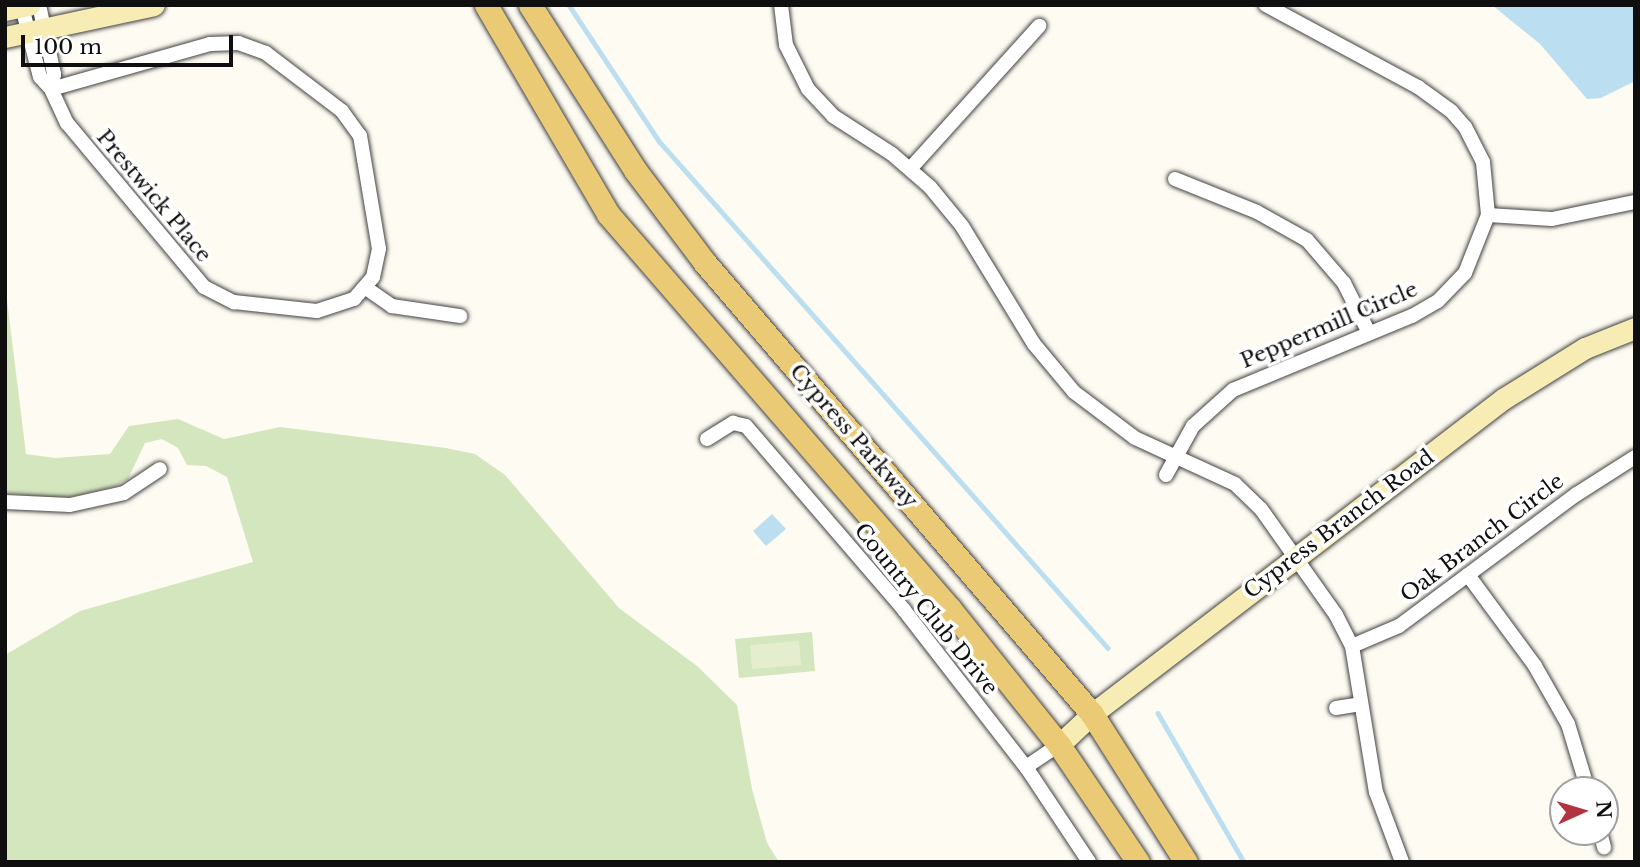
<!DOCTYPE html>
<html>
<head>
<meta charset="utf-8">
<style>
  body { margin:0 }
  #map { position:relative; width:1640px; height:867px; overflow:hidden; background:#fefbf2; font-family:"Libre Baskerville",serif }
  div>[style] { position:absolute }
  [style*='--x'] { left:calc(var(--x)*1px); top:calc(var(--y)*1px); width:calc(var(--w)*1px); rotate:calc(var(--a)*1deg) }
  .green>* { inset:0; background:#d4e6be }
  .pitch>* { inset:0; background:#e4eecf }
  .water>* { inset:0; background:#bbdff0 }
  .stream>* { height:4.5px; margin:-2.25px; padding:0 2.25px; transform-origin:2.25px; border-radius:2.25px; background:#bbdff0 }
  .roads { filter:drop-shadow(0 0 2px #424242) drop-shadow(0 0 2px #424242) }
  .street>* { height:14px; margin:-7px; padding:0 7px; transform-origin:7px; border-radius:7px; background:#fff }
  .secondary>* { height:21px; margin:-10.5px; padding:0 10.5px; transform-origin:10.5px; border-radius:10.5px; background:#f7edb4 }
  .primary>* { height:23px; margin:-11.5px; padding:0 11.5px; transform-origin:11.5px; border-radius:11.5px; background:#ebca75 }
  span { translate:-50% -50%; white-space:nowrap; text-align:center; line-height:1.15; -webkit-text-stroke:7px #fff; paint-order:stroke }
  .street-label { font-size:21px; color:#0f0f0f }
  .frame { position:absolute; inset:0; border:7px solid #0f0f0f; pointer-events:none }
  .north { position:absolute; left:1549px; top:776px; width:70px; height:70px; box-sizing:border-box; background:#fff; border:2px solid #9f9f9f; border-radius:50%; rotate:86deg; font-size:19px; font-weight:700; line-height:28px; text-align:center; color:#0f0f0f }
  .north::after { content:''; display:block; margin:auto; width:24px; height:32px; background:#b2343f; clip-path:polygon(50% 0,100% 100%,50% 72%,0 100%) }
  .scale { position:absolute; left:21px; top:35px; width:212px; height:32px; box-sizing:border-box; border:4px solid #0f0f0f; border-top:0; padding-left:9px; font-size:21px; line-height:24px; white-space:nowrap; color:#0f0f0f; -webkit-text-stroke:5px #fff; paint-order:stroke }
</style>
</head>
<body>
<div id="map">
  <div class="green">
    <div style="clip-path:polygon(5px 284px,26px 454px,55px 458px,110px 454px,129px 426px,178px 419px,224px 439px,280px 427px,446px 448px,475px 454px,505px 475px,619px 608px,697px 666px,737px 705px,752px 789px,767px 843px,779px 862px,5px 862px,5px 655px,80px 611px,253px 562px,227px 477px,206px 466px,187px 465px,178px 448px,162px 439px,145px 443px,128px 479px,116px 486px,63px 499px,5px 493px)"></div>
    <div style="clip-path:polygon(812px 632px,815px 671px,739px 678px,735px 639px)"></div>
  </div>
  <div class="pitch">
    <div style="clip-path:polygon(799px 641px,801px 665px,752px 669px,750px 645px)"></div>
  </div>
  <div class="water">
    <div style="clip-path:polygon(1492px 5px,1635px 5px,1635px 81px,1601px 98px,1587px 99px,1540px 44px)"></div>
    <div style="clip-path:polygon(772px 514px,786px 529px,766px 546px,753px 531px)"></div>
  </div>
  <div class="stream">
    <div style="--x:569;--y:5;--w:163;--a:56.5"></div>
    <div style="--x:659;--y:141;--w:677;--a:48.47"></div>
    <div style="--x:1158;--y:713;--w:172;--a:60"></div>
  </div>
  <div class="roads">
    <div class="street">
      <div style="--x:39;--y:5;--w:71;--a:77.7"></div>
      <div style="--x:54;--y:74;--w:15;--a:101"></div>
      <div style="--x:781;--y:5;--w:40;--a:82.9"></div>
      <div style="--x:786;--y:45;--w:49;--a:63.4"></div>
      <div style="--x:808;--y:89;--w:37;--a:47"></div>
      <div style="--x:833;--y:116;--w:70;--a:32.8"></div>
      <div style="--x:892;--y:154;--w:50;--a:41"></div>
      <div style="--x:930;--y:187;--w:50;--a:50.6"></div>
      <div style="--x:962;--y:226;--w:138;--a:58.6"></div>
      <div style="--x:1034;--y:344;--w:62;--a:50.2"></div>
      <div style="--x:1074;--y:392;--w:76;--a:37"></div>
      <div style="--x:1135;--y:438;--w:110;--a:24.7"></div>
      <div style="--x:1235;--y:484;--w:36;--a:44"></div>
      <div style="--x:1261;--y:509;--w:130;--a:54.7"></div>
      <div style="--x:1336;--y:615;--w:35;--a:63"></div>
      <div style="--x:1352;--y:646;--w:148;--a:80.7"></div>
      <div style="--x:1376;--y:792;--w:75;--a:69.6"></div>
      <div style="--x:22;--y:7;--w:72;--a:75.6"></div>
      <div style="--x:40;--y:77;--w:16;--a:47"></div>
      <div style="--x:51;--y:89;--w:38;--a:65"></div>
      <div style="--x:67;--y:123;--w:214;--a:50.1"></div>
      <div style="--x:204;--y:287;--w:34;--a:27"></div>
      <div style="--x:234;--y:302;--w:83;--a:6.2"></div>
      <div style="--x:317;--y:311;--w:39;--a:-18"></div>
      <div style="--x:354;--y:299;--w:29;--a:-49"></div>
      <div style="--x:373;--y:277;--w:29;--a:-78"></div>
      <div style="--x:379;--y:249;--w:115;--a:-99.5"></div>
      <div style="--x:360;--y:136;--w:31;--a:-126"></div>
      <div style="--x:342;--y:111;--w:96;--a:-142.7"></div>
      <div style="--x:266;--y:53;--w:29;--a:-160"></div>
      <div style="--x:239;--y:43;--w:29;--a:178"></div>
      <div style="--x:210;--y:44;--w:165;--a:164.2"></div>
      <div style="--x:910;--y:169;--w:193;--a:-47.9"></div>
      <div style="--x:1175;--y:179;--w:88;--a:21.9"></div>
      <div style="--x:1257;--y:212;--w:57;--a:29.2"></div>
      <div style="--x:1307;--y:240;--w:57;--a:49.3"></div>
      <div style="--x:1344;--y:283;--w:56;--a:63.4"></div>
      <div style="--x:1488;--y:215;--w:64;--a:3.6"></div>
      <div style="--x:1552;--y:219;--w:85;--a:-11.6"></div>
      <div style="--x:366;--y:288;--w:32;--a:35"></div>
      <div style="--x:392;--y:306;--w:69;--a:8.4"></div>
      <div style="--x:707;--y:439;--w:31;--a:-32"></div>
      <div style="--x:733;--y:423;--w:13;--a:13"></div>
      <div style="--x:746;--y:426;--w:243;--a:49.3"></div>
      <div style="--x:904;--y:610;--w:199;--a:52.2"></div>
      <div style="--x:1026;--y:767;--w:114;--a:56.4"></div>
      <div style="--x:1166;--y:475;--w:56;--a:-61.1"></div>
      <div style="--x:1193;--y:426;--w:54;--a:-42"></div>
      <div style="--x:1233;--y:390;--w:194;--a:-22.5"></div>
      <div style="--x:1412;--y:316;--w:30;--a:-30"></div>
      <div style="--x:1438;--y:301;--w:39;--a:-46"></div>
      <div style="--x:1465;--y:273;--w:62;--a:-68.4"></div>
      <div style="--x:1488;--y:215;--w:53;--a:-95.4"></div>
      <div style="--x:1483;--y:162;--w:39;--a:-117"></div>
      <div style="--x:1465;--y:127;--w:21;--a:-131"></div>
      <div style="--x:1451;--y:111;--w:41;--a:-144"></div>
      <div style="--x:1418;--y:87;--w:173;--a:-151.7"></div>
      <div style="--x:5;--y:502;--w:65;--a:2.6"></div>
      <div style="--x:70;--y:505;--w:55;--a:-12.5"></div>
      <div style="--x:124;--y:493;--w:43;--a:-33.7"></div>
      <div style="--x:1468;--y:575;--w:113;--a:53.6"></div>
      <div style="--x:1535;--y:666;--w:67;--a:60.4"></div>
      <div style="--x:1568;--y:724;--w:69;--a:73.1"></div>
      <div style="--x:1352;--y:646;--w:51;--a:-23.1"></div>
      <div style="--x:1399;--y:626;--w:222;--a:-36.6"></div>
      <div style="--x:1577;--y:494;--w:69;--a:-32.5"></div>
      <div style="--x:1336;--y:708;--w:25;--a:-9"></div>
      <div style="--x:1026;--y:767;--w:40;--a:-34"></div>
      <div style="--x:1600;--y:832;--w:16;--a:75"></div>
    </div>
    <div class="secondary">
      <div style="--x:5;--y:10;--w:25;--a:-12"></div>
      <div style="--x:5;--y:37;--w:152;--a:-12.1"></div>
      <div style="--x:1059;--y:745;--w:45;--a:-43.2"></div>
      <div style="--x:1092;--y:714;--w:518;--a:-37.47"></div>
      <div style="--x:1503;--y:399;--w:97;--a:-31.9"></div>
      <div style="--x:1585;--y:348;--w:54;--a:-21.8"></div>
    </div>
    <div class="primary">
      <div style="--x:486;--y:5;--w:242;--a:59.7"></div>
      <div style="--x:608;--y:214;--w:522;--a:49.11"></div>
      <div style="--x:950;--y:609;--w:174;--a:51.3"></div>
      <div style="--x:1059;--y:745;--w:141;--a:56"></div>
      <div style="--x:530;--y:5;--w:196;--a:57.5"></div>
      <div style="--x:635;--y:170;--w:116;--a:53"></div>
      <div style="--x:705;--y:263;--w:594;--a:49.37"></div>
      <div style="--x:1092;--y:714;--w:175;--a:57.6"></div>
    </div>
  </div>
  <div class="street-label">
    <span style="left:154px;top:196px;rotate:50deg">Prestwick Place</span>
    <span style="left:1329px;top:325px;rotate:-23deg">Peppermill Circle</span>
    <span style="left:854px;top:436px;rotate:49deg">Cypress Parkway</span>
    <span style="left:1339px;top:524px;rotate:-37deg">Cypress Branch Road</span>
    <span style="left:1482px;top:538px;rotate:-37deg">Oak Branch Circle</span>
    <span style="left:926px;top:609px;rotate:51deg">Country Club Drive</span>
  </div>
  <div class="frame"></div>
  <div class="north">N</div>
  <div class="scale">100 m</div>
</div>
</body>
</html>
